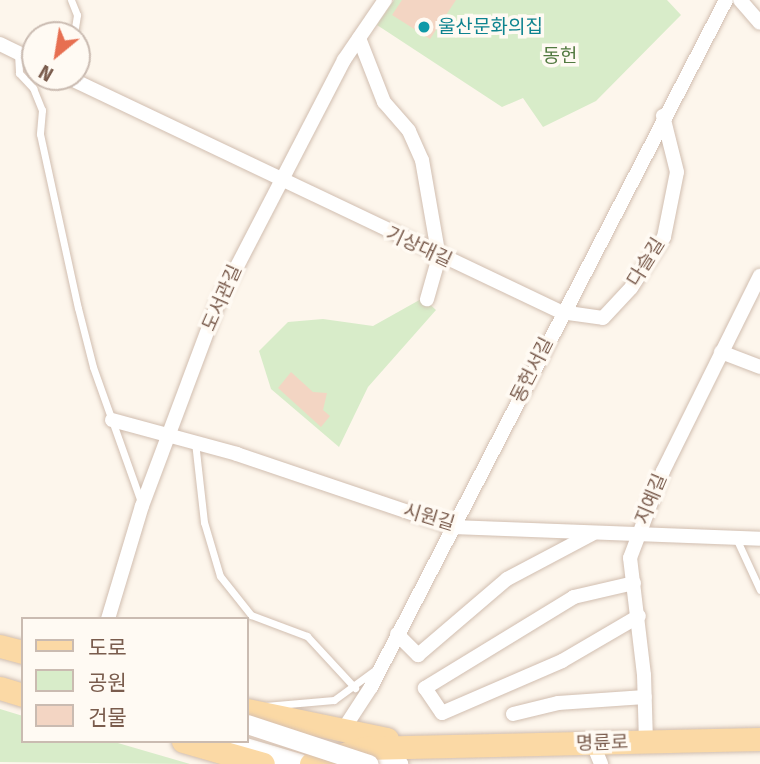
<!DOCTYPE html>
<html>
<head>
<meta charset="utf-8">
<style>
  body { margin:0 }
  #map { position:relative; width:760px; height:764px; overflow:hidden; background:#fdf6ec; font-family:"Fira Sans","Noto Sans KR",sans-serif }
  div>[style] { position:absolute }
  [style*='--x'] { left:calc(var(--x)*1px); top:calc(var(--y)*1px); width:calc(var(--w)*1px); rotate:calc(var(--a)*1deg) }
  .green>* { inset:0; background:#d8ecc9 }
  .building>* { inset:0; background:#f3d5c3 }
  .roads { filter:drop-shadow(0 0 2px #d1beb0) drop-shadow(0 0 2px #d1beb0) }
  .service>* { height:7px; margin:-3.5px; padding:0 3.5px; transform-origin:3.5px; border-radius:3.5px; background:#fff }
  .minor>* { height:14px; margin:-7px; padding:0 7px; transform-origin:7px; border-radius:7px; background:#fff }
  .secondary>* { height:19px; margin:-9.5px; padding:0 9.5px; transform-origin:9.5px; border-radius:9.5px; background:#fff }
  .primary>* { height:23px; margin:-11.5px; padding:0 11.5px; transform-origin:11.5px; border-radius:11.5px; background:#fbd9a5 }
  .bridges { filter:drop-shadow(0 0 2px #d6c0b0) drop-shadow(0 0 2px #d6c0b0) }
  .secondary-bridge>* { height:19px; margin:-9.5px; padding:0 9.5px; transform-origin:9.5px; border-radius:9.5px; background:#fff }
  .dots>* { width:19px; height:19px; translate:-50% -50%; box-sizing:border-box; border:4px solid #fffaf3; border-radius:50% }
  span { translate:-50% -50%; white-space:nowrap; text-align:center; line-height:1.15; -webkit-text-stroke:7px #fffaf3; paint-order:stroke }
  .culture-label { font-size:19px; color:#0d838f }
  .left { translate:0 -50%; text-align:left }
  .park-label { font-size:19px; color:#537a41 }
  .street-label { font-size:19px; color:#7a5c4d }
  .legend { position:absolute; left:21px; top:617px; width:228px; height:126px; box-sizing:border-box; background:#fffaf3; border:2px solid #cabbb1; margin:0; padding:9px 12px; list-style:none; font-size:21px; color:#7a5c4d }
  .legend li { display:flex; align-items:center; gap:14px; height:35px }
  .legend b { width:35px; border:2px solid #cabbb1 }
  .north { position:absolute; left:21px; top:21px; width:70px; height:70px; box-sizing:border-box; background:#fffaf3; border:2px solid #cabbb1; border-radius:50%; rotate:210deg; font-size:19px; font-weight:700; line-height:28px; text-align:center; color:#7a5c4d }
  .north::after { content:''; display:block; margin:auto; width:24px; height:32px; background:#e76f51; clip-path:polygon(50% 0,100% 100%,50% 72%,0 100%) }
</style>
</head>
<body>
<div id="map">
  <div class="green">
    <div style="clip-path:polygon(394px 0,667px 0,681px 15px,596px 101px,543px 127px,523px 98px,502px 107px,377px 25px)"></div>
    <div style="clip-path:polygon(423px 298px,436px 310px,368px 387px,339px 447px,271px 389px,259px 351px,288px 322px,323px 319px,373px 326px)"></div>
    <div style="clip-path:polygon(0 709px,23px 716px,23px 741px,111px 741px,190px 764px,0 762px)"></div>
  </div>
  <div class="building">
    <div style="clip-path:polygon(402px 0,456px 0,430px 39px,392px 15px)"></div>
    <div style="clip-path:polygon(291px 372px,313px 392px,327px 393px,323px 410px,330px 416px,321px 427px,278px 388px)"></div>
  </div>
  <div class="roads">
    <div class="service">
      <div style="--x:71;--y:0;--w:16;--a:68"></div>
      <div style="--x:77;--y:15;--w:20;--a:99"></div>
      <div style="--x:35;--y:52;--w:17;--a:177"></div>
      <div style="--x:18;--y:53;--w:20;--a:87"></div>
      <div style="--x:19;--y:73;--w:21;--a:47"></div>
      <div style="--x:33;--y:88;--w:24;--a:68"></div>
      <div style="--x:42;--y:110;--w:24;--a:95"></div>
      <div style="--x:40;--y:134;--w:178;--a:77.7"></div>
      <div style="--x:78;--y:308;--w:61;--a:75.7"></div>
      <div style="--x:93;--y:367;--w:143;--a:70.4"></div>
      <div style="--x:195;--y:442;--w:81;--a:83.6"></div>
      <div style="--x:204;--y:522;--w:56;--a:73.5"></div>
      <div style="--x:220;--y:576;--w:50;--a:51.5"></div>
      <div style="--x:251;--y:615;--w:60;--a:20.6"></div>
      <div style="--x:307;--y:636;--w:71;--a:47.3"></div>
      <div style="--x:736;--y:538;--w:57;--a:65.2"></div>
      <div style="--x:265;--y:706;--w:69;--a:-5"></div>
      <div style="--x:334;--y:700;--w:51;--a:-36.2"></div>
    </div>
    <div class="minor">
      <div style="--x:740;--y:0;--w:30;--a:49"></div>
      <div style="--x:359;--y:38;--w:69;--a:68.7"></div>
      <div style="--x:384;--y:102;--w:38;--a:49"></div>
      <div style="--x:409;--y:131;--w:32;--a:66"></div>
      <div style="--x:422;--y:160;--w:98;--a:80.1"></div>
      <div style="--x:439;--y:257;--w:44;--a:105.9"></div>
      <div style="--x:0;--y:44;--w:39;--a:26"></div>
      <div style="--x:67;--y:77;--w:547;--a:25.44"></div>
      <div style="--x:561;--y:312;--w:42;--a:8.1"></div>
      <div style="--x:603;--y:318;--w:41;--a:-47"></div>
      <div style="--x:631;--y:288;--w:61;--a:-57.1"></div>
      <div style="--x:664;--y:237;--w:66;--a:-78.7"></div>
      <div style="--x:677;--y:172;--w:58;--a:-104"></div>
      <div style="--x:721;--y:352;--w:42;--a:21"></div>
      <div style="--x:112;--y:420;--w:130;--a:15.2"></div>
      <div style="--x:237;--y:454;--w:228;--a:18.7"></div>
      <div style="--x:453;--y:527;--w:307;--a:2.2"></div>
      <div style="--x:634;--y:583;--w:62;--a:166.9"></div>
      <div style="--x:574;--y:597;--w:175;--a:148.6"></div>
      <div style="--x:425;--y:688;--w:30;--a:56"></div>
      <div style="--x:442;--y:713;--w:131;--a:-23.4"></div>
      <div style="--x:562;--y:661;--w:89;--a:-30.3"></div>
      <div style="--x:108;--y:619;--w:118;--a:-73.3"></div>
      <div style="--x:142;--y:506;--w:215;--a:-69.5"></div>
      <div style="--x:217;--y:305;--w:276;--a:-62.6"></div>
      <div style="--x:344;--y:60;--w:73;--a:-55.7"></div>
      <div style="--x:397;--y:634;--w:30;--a:45"></div>
      <div style="--x:418;--y:655;--w:117;--a:-40.5"></div>
      <div style="--x:507;--y:579;--w:96;--a:-27.9"></div>
      <div style="--x:513;--y:714;--w:46;--a:-13.7"></div>
      <div style="--x:558;--y:703;--w:87;--a:-3.9"></div>
      <div style="--x:341;--y:733;--w:55;--a:-56.9"></div>
      <div style="--x:371;--y:687;--w:773;--a:-62.67"></div>
      <div style="--x:646;--y:742;--w:67;--a:-91.7"></div>
      <div style="--x:644;--y:675;--w:118;--a:-96.8"></div>
      <div style="--x:630;--y:558;--w:93;--a:-69.2"></div>
      <div style="--x:663;--y:471;--w:218;--a:-63.6"></div>
      <div style="--x:593;--y:744;--w:22;--a:68"></div>
    </div>
    <div class="secondary">
      <div style="--x:225;--y:741;--w:81;--a:16.4"></div>
      <div style="--x:364;--y:748;--w:38;--a:25"></div>
    </div>
    <div class="primary">
      <div style="--x:0;--y:646;--w:24;--a:15"></div>
      <div style="--x:0;--y:688;--w:24;--a:17"></div>
      <div style="--x:247;--y:710;--w:143;--a:11.7"></div>
      <div style="--x:183;--y:741;--w:83;--a:16"></div>
      <div style="--x:311;--y:764;--w:55;--a:-16.8"></div>
      <div style="--x:364;--y:748;--w:396;--a:-1.3"></div>
    </div>
  </div>
  <div class="bridges">
    <div class="secondary-bridge">
      <div style="--x:247;--y:724;--w:128;--a:18.2"></div>
    </div>
  </div>
  <div class="dots">
    <div style="left:424px;top:27px;background:#0f9aa8"></div>
  </div>
  <div class="culture-label">
    <span class="left" style="left:438px;top:27px">울산문화의집</span>
  </div>
  <div class="park-label">
    <span style="left:560px;top:56px">동헌</span>
  </div>
  <div class="street-label">
    <span style="left:419px;top:247px;rotate:25deg">기상대길</span>
    <span style="left:646px;top:262px;rotate:-58deg">다슬길</span>
    <span style="left:222px;top:298px;rotate:-66deg">도서관길</span>
    <span style="left:532px;top:370px;rotate:-63deg">동헌서길</span>
    <span style="left:651px;top:499px;rotate:-67deg">지예길</span>
    <span style="left:429px;top:517px;rotate:17deg">시원길</span>
    <span style="left:602px;top:743px;rotate:-2deg">명륜로</span>
  </div>
  <ul class="legend">
  <li><b style="height:9px;background:#fbd9a5"></b>도로</li>
  <li><b style="height:19px;background:#d8ecc9"></b>공원</li>
  <li><b style="height:19px;background:#f3d5c3"></b>건물</li>
  </ul>
  <div class="north">N</div>
</div>
</body>
</html>
